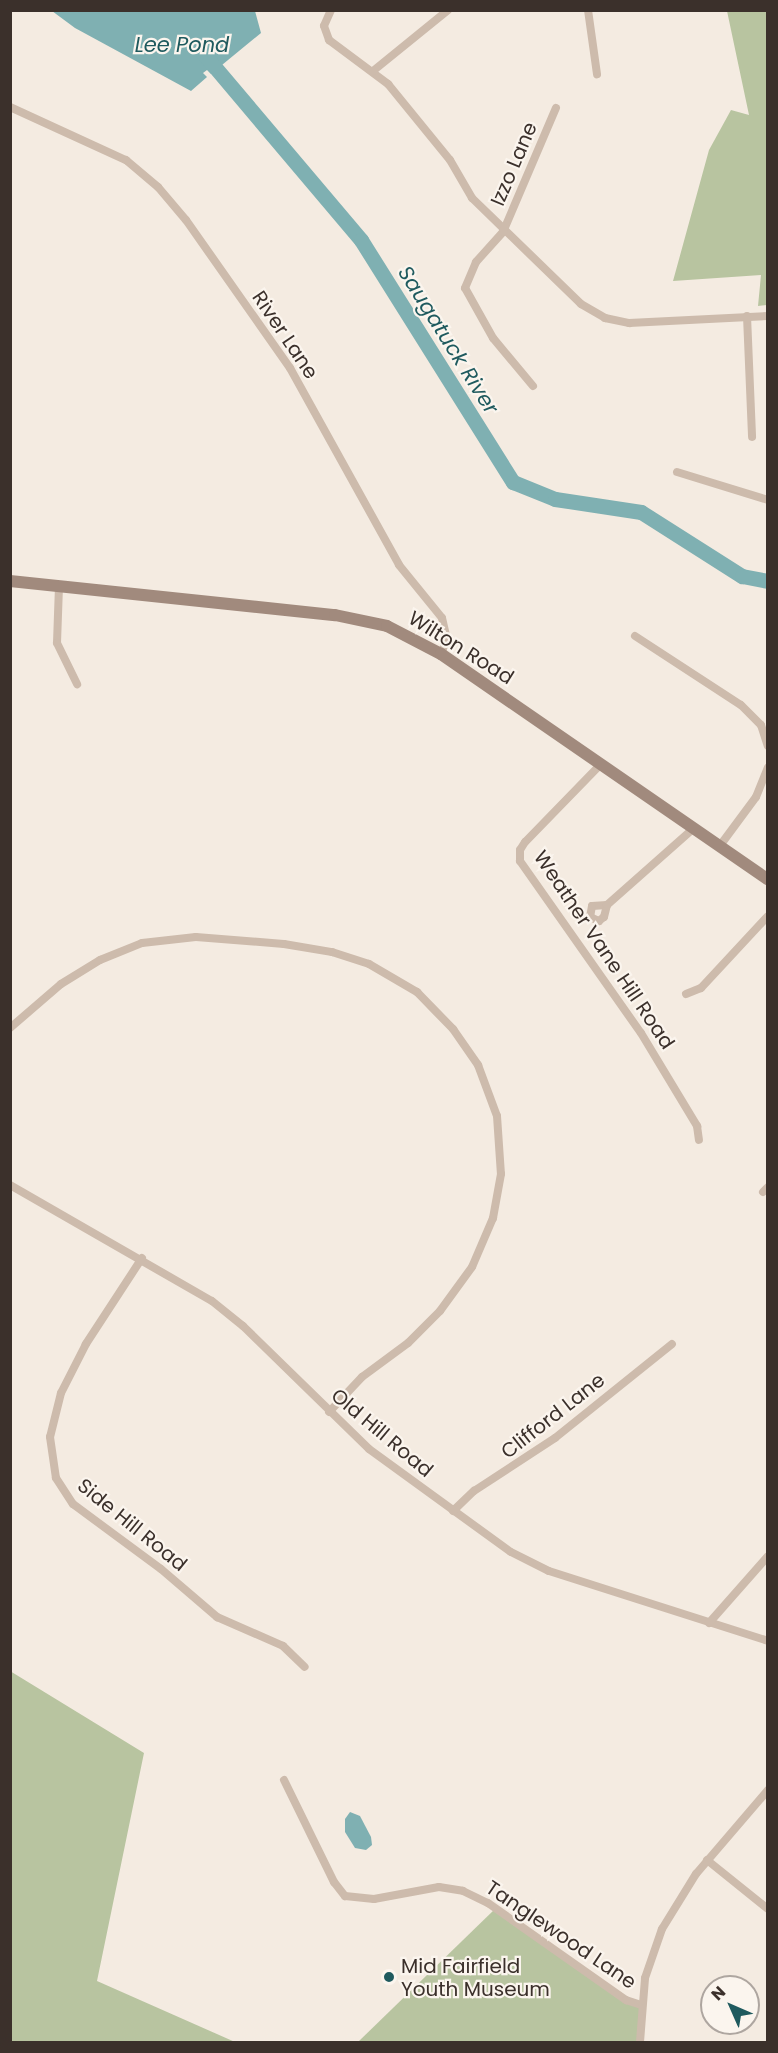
<!DOCTYPE html>
<html>
<head>
<meta charset="utf-8">
<style>
  body { margin:0 }
  #map { position:relative; width:778px; height:2053px; overflow:hidden; background:#f4ebe1; font-family:Poppins,sans-serif }
  div>[style] { position:absolute }
  [style*='--x'] { left:calc(var(--x)*1px); top:calc(var(--y)*1px); width:calc(var(--w)*1px); rotate:calc(var(--a)*1deg) }
  .green>* { inset:0; background:#b8c4a0 }
  .water>* { inset:0; background:#7fb0b2 }
  .river>* { height:15px; margin:-7.5px; padding:0 7.5px; transform-origin:7.5px; border-radius:7.5px; background:#7fb0b2 }
  .minor>* { height:8px; margin:-4px; padding:0 4px; transform-origin:4px; border-radius:4px; background:#cdbbac }
  .secondary>* { height:12px; margin:-6px; padding:0 6px; transform-origin:6px; border-radius:6px; background:#a18a7d }
  .dots>* { width:16px; height:16px; translate:-50% -50%; box-sizing:border-box; border:3px solid #fbf5ee; border-radius:50% }
  span { translate:-50% -50%; white-space:nowrap; text-align:center; line-height:1.15; -webkit-text-stroke:4.5px #fbf5ee; paint-order:stroke }
  .street-label { font-size:20px; color:#3b302b }
  .poi-label { font-size:20px; color:#3b302b }
  .left { translate:0 -50%; text-align:left }
  .water-label { font-size:21px; color:#1f5a5e; font-style:italic }
  .frame { position:absolute; inset:0; border:12px solid #3b302b; pointer-events:none }
  .north { position:absolute; left:700px; top:1975px; width:60px; height:60px; box-sizing:border-box; background:#fbf5ee; border:2px solid #aea6a0; border-radius:50%; rotate:315deg; font-size:16px; font-weight:700; line-height:24px; text-align:center; color:#3b302b }
  .north::after { content:''; display:block; margin:auto; width:21px; height:27px; background:#1f5a5e; clip-path:polygon(50% 0,100% 100%,50% 72%,0 100%) }
</style>
</head>
<body>
<div id="map">
  <div class="green">
    <div style="clip-path:polygon(727px 11px,767px 11px,767px 305px,758px 306px,761px 275px,673px 281px,709px 150px,731px 110px,749px 115px)"></div>
    <div style="clip-path:polygon(10px 1671px,144px 1753px,97px 1981px,235px 2042px,11px 2042px)"></div>
    <div style="clip-path:polygon(496px 1908px,640px 2008px,640px 2042px,358px 2042px)"></div>
  </div>
  <div class="water">
    <div style="clip-path:polygon(52px 11px,255px 11px,261px 33px,211px 74px,207px 70px,203px 73px,207px 77px,191px 91px,75px 28px)"></div>
    <div style="clip-path:polygon(350px 1812px,360px 1816px,371px 1837px,372px 1845px,366px 1850px,355px 1848px,345px 1832px,345px 1819px)"></div>
  </div>
  <div class="river">
    <div style="--x:203;--y:53;--w:245;--a:49.8"></div>
    <div style="--x:361;--y:240;--w:286;--a:57.9"></div>
    <div style="--x:513;--y:482;--w:45;--a:22"></div>
    <div style="--x:555;--y:499;--w:87;--a:8.6"></div>
    <div style="--x:641;--y:512;--w:120;--a:32.4"></div>
    <div style="--x:742;--y:576;--w:26;--a:11"></div>
  </div>
  <div class="minor">
    <div style="--x:331;--y:10;--w:17;--a:114"></div>
    <div style="--x:324;--y:26;--w:15;--a:70"></div>
    <div style="--x:329;--y:40;--w:74;--a:36.7"></div>
    <div style="--x:388;--y:84;--w:98;--a:50.8"></div>
    <div style="--x:450;--y:160;--w:44;--a:59.9"></div>
    <div style="--x:472;--y:198;--w:152;--a:44.2"></div>
    <div style="--x:581;--y:304;--w:28;--a:30"></div>
    <div style="--x:605;--y:318;--w:25;--a:12"></div>
    <div style="--x:629;--y:323;--w:139;--a:-2.9"></div>
    <div style="--x:588;--y:10;--w:65;--a:82"></div>
    <div style="--x:373;--y:71;--w:97;--a:-39.1"></div>
    <div style="--x:10;--y:107;--w:128;--a:24.6"></div>
    <div style="--x:126;--y:160;--w:42;--a:40.2"></div>
    <div style="--x:158;--y:187;--w:43;--a:49.7"></div>
    <div style="--x:186;--y:220;--w:181;--a:54.9"></div>
    <div style="--x:290;--y:368;--w:225;--a:61"></div>
    <div style="--x:399;--y:565;--w:68;--a:50.9"></div>
    <div style="--x:442;--y:618;--w:23;--a:77"></div>
    <div style="--x:447;--y:640;--w:15;--a:113"></div>
    <div style="--x:747;--y:316;--w:121;--a:87.6"></div>
    <div style="--x:533;--y:386;--w:62;--a:-129.8"></div>
    <div style="--x:493;--y:338;--w:57;--a:-119.2"></div>
    <div style="--x:465;--y:288;--w:28;--a:-67"></div>
    <div style="--x:476;--y:262;--w:40;--a:-48"></div>
    <div style="--x:503;--y:232;--w:135;--a:-66.9"></div>
    <div style="--x:677;--y:472;--w:95;--a:17.1"></div>
    <div style="--x:59;--y:586;--w:57;--a:92"></div>
    <div style="--x:57;--y:643;--w:46;--a:64"></div>
    <div style="--x:635;--y:636;--w:126;--a:33.1"></div>
    <div style="--x:741;--y:705;--w:28;--a:45"></div>
    <div style="--x:761;--y:725;--w:22;--a:72"></div>
    <div style="--x:600;--y:765;--w:107;--a:134.2"></div>
    <div style="--x:525;--y:842;--w:9;--a:122"></div>
    <div style="--x:520;--y:850;--w:11;--a:90"></div>
    <div style="--x:520;--y:861;--w:210;--a:54.9"></div>
    <div style="--x:641;--y:1033;--w:109;--a:58.9"></div>
    <div style="--x:697;--y:1126;--w:14;--a:82"></div>
    <div style="--x:719;--y:847;--w:62;--a:-53.5"></div>
    <div style="--x:756;--y:797;--w:32;--a:-68"></div>
    <div style="--x:607;--y:905;--w:15;--a:176"></div>
    <div style="--x:592;--y:906;--w:11;--a:100"></div>
    <div style="--x:590;--y:917;--w:10;--a:24"></div>
    <div style="--x:599;--y:921;--w:6;--a:-39"></div>
    <div style="--x:604;--y:917;--w:12;--a:-76"></div>
    <div style="--x:607;--y:905;--w:115;--a:-41.5"></div>
    <div style="--x:686;--y:994;--w:16;--a:-22"></div>
    <div style="--x:701;--y:988;--w:98;--a:-47.1"></div>
    <div style="--x:10;--y:1028;--w:67;--a:-40.8"></div>
    <div style="--x:61;--y:984;--w:46;--a:-31.6"></div>
    <div style="--x:100;--y:960;--w:45;--a:-22"></div>
    <div style="--x:142;--y:943;--w:54;--a:-6.3"></div>
    <div style="--x:196;--y:937;--w:88;--a:4.5"></div>
    <div style="--x:284;--y:944;--w:49;--a:9.5"></div>
    <div style="--x:332;--y:952;--w:39;--a:18"></div>
    <div style="--x:369;--y:964;--w:56;--a:30.3"></div>
    <div style="--x:417;--y:992;--w:52;--a:45.8"></div>
    <div style="--x:453;--y:1029;--w:44;--a:55.2"></div>
    <div style="--x:478;--y:1065;--w:54;--a:69.6"></div>
    <div style="--x:497;--y:1116;--w:58;--a:86.1"></div>
    <div style="--x:501;--y:1174;--w:45;--a:100.3"></div>
    <div style="--x:493;--y:1218;--w:53;--a:113.2"></div>
    <div style="--x:472;--y:1267;--w:54;--a:126"></div>
    <div style="--x:440;--y:1311;--w:45;--a:135"></div>
    <div style="--x:408;--y:1343;--w:57;--a:143.5"></div>
    <div style="--x:362;--y:1377;--w:48;--a:133.3"></div>
    <div style="--x:10;--y:1185;--w:233;--a:29.9"></div>
    <div style="--x:212;--y:1301;--w:40;--a:39"></div>
    <div style="--x:243;--y:1326;--w:176;--a:44.3"></div>
    <div style="--x:369;--y:1449;--w:175;--a:36"></div>
    <div style="--x:511;--y:1552;--w:42;--a:26.6"></div>
    <div style="--x:549;--y:1571;--w:230;--a:17.7"></div>
    <div style="--x:763;--y:1192;--w:7;--a:-45"></div>
    <div style="--x:142;--y:1258;--w:103;--a:123.1"></div>
    <div style="--x:86;--y:1344;--w:55;--a:117"></div>
    <div style="--x:61;--y:1393;--w:45;--a:104"></div>
    <div style="--x:50;--y:1437;--w:41;--a:81.7"></div>
    <div style="--x:56;--y:1478;--w:31;--a:57"></div>
    <div style="--x:73;--y:1504;--w:109;--a:36.5"></div>
    <div style="--x:161;--y:1569;--w:74;--a:40.6"></div>
    <div style="--x:217;--y:1617;--w:72;--a:23.7"></div>
    <div style="--x:283;--y:1646;--w:30;--a:44"></div>
    <div style="--x:453;--y:1511;--w:29;--a:-44"></div>
    <div style="--x:474;--y:1491;--w:97;--a:-33.2"></div>
    <div style="--x:555;--y:1438;--w:150;--a:-38.8"></div>
    <div style="--x:709;--y:1623;--w:89;--a:-48.6"></div>
    <div style="--x:284;--y:1780;--w:114;--a:63.9"></div>
    <div style="--x:334;--y:1882;--w:18;--a:52"></div>
    <div style="--x:345;--y:1896;--w:29;--a:6"></div>
    <div style="--x:374;--y:1899;--w:66;--a:-10.5"></div>
    <div style="--x:439;--y:1887;--w:24;--a:9"></div>
    <div style="--x:463;--y:1891;--w:28;--a:26"></div>
    <div style="--x:488;--y:1903;--w:169;--a:35.1"></div>
    <div style="--x:626;--y:2000;--w:16;--a:18"></div>
    <div style="--x:707;--y:1860;--w:78;--a:38.8"></div>
    <div style="--x:640;--y:2042;--w:64;--a:-85.5"></div>
    <div style="--x:645;--y:1978;--w:52;--a:-70.9"></div>
    <div style="--x:662;--y:1929;--w:65;--a:-58.3"></div>
    <div style="--x:696;--y:1874;--w:111;--a:-49.4"></div>
  </div>
  <div class="secondary">
    <div style="--x:10;--y:581;--w:327;--a:6"></div>
    <div style="--x:335;--y:615;--w:53;--a:11.9"></div>
    <div style="--x:387;--y:626;--w:61;--a:27.4"></div>
    <div style="--x:441;--y:654;--w:397;--a:34.6"></div>
  </div>
  <div class="dots">
    <div style="left:389px;top:1977px;background:#1f5a5e"></div>
  </div>
  <div class="street-label">
    <span style="left:514px;top:164px;rotate:-67deg">Izzo Lane</span>
    <span style="left:285px;top:335px;rotate:56deg">River Lane</span>
    <span style="left:461px;top:648px;rotate:32deg">Wilton Road</span>
    <span style="left:604px;top:950px;rotate:56deg">Weather Vane Hill Road</span>
    <span style="left:553px;top:1416px;rotate:-38deg">Clifford Lane</span>
    <span style="left:382px;top:1433px;rotate:40deg">Old Hill Road</span>
    <span style="left:132px;top:1525px;rotate:39deg">Side Hill Road</span>
    <span style="left:561px;top:1935px;rotate:34deg">Tanglewood Lane</span>
  </div>
  <div class="poi-label">
    <span class="left" style="left:401px;top:1978px">Mid Fairfield<br>Youth Museum</span>
  </div>
  <div class="water-label">
    <span style="left:182px;top:45px">Lee Pond</span>
    <span style="left:448px;top:340px;rotate:58deg">Saugatuck River</span>
  </div>
  <div class="frame"></div>
  <div class="north">N</div>
</div>
</body>
</html>
